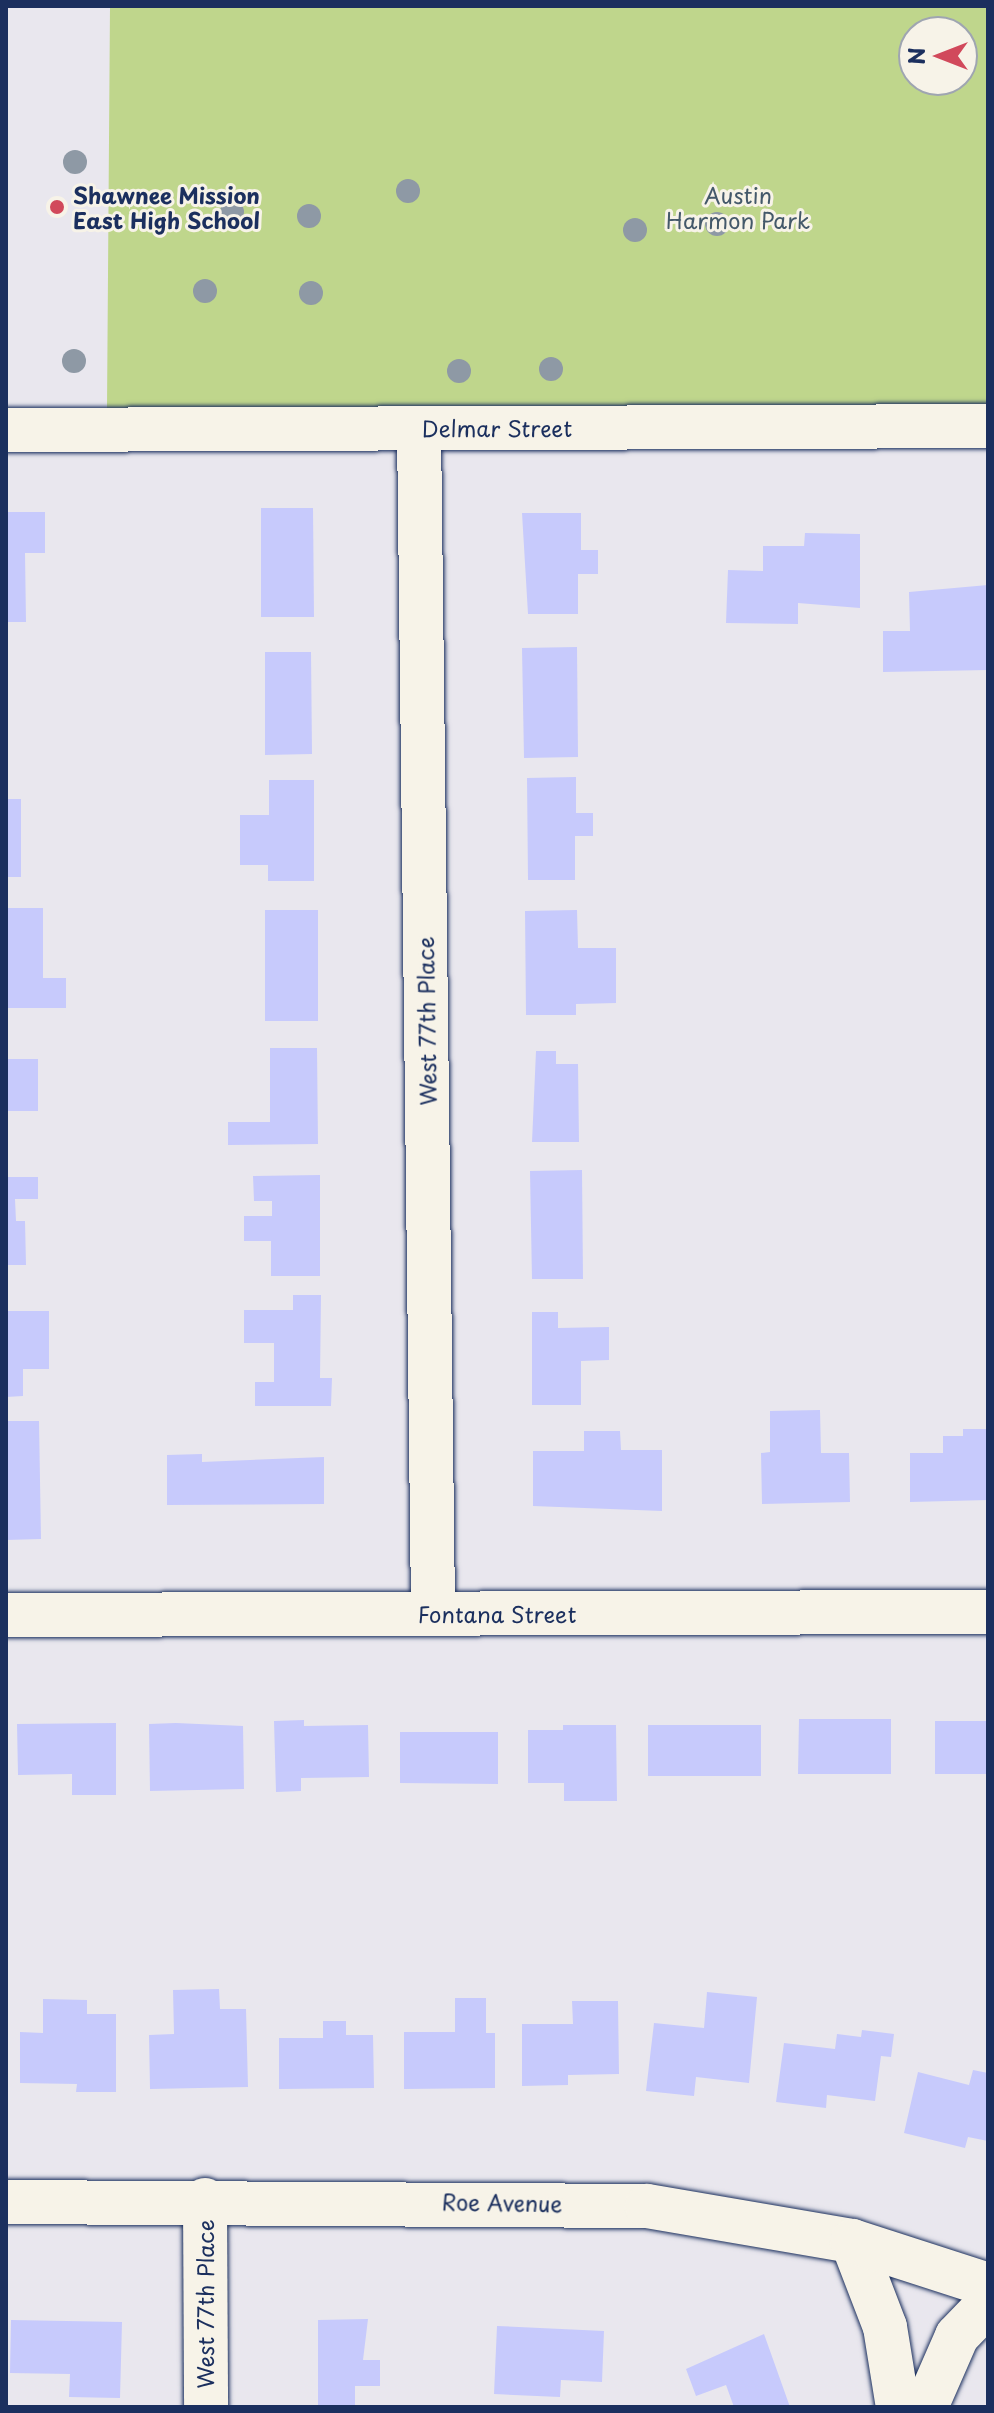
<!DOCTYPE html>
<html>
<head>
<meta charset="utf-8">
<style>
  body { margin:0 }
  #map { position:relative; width:994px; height:2413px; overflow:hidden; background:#e9e7ee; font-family:"Playpen Sans",sans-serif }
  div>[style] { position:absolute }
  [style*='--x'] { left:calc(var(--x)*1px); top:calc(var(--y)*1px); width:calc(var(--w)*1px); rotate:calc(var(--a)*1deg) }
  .green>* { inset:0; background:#bfd68c }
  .building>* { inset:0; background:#c7cafc }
  .roads { filter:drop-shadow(0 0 2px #1b2f5e) drop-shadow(0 0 2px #1b2f5e) }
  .minor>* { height:44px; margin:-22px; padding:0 22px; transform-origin:22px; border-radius:22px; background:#f7f3e8 }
  .major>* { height:44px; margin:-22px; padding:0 22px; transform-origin:22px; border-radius:22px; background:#f7f3e8 }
  .trees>* { width:24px; height:24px; margin:-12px; border-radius:50%; background:#8e99a5 }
  .dots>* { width:22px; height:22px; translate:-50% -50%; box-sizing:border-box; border:4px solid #f7f3e8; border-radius:50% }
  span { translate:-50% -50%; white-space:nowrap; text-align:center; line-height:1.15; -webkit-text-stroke:6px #f7f3e8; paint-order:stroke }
  .poi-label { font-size:22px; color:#1b2f5e; font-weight:700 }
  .left { translate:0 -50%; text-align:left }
  .park-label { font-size:22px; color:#44596a }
  .street-label { font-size:22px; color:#1b2f5e }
  .frame { position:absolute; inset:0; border:8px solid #1b2f5e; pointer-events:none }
  .north { position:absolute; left:898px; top:16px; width:80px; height:80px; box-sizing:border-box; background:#f7f3e8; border:2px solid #9fa5b1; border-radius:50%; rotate:270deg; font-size:22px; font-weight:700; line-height:32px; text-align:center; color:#1b2f5e }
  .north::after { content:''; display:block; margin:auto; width:28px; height:36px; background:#d1495b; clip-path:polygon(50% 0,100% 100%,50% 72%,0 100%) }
</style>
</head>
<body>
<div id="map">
  <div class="green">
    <div style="clip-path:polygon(evenodd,110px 6px,988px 6px,988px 409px,107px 408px,110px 6px,914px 32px,962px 32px,962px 80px,914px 80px,914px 32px)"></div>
  </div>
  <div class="building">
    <div style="clip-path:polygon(261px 508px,313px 508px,314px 617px,261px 617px)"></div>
    <div style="clip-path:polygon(6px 512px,45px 512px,45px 553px,25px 553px,26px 622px,6px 622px)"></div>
    <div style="clip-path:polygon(522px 513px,581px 513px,581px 550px,598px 550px,598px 574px,578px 574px,578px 614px,528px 614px)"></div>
    <div style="clip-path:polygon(805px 533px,860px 534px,860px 608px,798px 603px,798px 624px,726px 623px,728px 570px,763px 571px,763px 546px,804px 546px)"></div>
    <div style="clip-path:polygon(988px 585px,988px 670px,883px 672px,883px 631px,910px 631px,909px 592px)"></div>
    <div style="clip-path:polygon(577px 647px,578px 757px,524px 758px,522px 648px)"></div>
    <div style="clip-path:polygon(265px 652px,311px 652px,312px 754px,265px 755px)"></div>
    <div style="clip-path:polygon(576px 777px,576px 813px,593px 813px,593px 836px,575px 836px,575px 880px,528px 880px,527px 778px)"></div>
    <div style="clip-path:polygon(269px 780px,314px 780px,314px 881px,268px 881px,268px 865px,240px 865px,240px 815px,269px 815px)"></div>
    <div style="clip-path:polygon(6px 799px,21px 799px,21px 877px,6px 877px)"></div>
    <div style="clip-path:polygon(6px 908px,43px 908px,43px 978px,66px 978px,66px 1008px,6px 1008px)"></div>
    <div style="clip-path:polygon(265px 910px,318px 910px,318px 1021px,265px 1021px)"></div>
    <div style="clip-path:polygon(577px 910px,578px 948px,616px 948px,616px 1003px,576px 1004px,576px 1015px,526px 1015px,525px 911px)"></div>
    <div style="clip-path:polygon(270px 1048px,317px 1048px,318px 1144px,228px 1145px,228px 1122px,270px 1122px)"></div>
    <div style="clip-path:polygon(536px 1051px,556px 1051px,556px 1064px,578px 1064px,579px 1142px,532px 1142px)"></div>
    <div style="clip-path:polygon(6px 1059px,38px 1059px,38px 1111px,6px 1111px)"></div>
    <div style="clip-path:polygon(582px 1170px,583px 1279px,532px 1279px,530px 1171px)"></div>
    <div style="clip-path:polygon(320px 1175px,320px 1276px,271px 1276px,271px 1241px,244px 1241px,244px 1216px,272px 1216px,272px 1201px,254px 1201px,253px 1176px)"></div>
    <div style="clip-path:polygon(6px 1177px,38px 1177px,38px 1199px,15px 1199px,16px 1221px,25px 1221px,26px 1265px,6px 1265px)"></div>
    <div style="clip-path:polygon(293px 1295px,321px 1295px,320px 1378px,332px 1378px,331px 1406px,255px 1406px,255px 1382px,274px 1382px,274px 1343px,244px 1343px,244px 1310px,293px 1310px)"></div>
    <div style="clip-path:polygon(6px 1311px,49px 1311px,49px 1369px,23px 1369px,23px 1396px,6px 1397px)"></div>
    <div style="clip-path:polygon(532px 1312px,558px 1312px,558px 1328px,609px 1327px,609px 1360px,581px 1361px,581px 1405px,532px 1405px)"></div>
    <div style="clip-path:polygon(820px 1410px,821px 1453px,849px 1453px,850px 1502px,762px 1504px,761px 1453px,770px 1452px,770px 1411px)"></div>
    <div style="clip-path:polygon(6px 1421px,39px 1421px,41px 1539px,6px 1540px)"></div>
    <div style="clip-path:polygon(963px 1429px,988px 1429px,988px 1500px,910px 1502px,910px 1453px,943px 1453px,943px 1436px,963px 1436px)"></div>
    <div style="clip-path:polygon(584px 1431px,620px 1431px,621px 1450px,662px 1450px,662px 1511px,533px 1506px,533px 1451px,584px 1451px)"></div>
    <div style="clip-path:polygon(202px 1454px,202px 1462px,324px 1457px,324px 1504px,167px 1505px,167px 1455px)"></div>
    <div style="clip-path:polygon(799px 1719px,891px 1719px,891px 1774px,798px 1774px)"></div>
    <div style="clip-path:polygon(304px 1720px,304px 1726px,368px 1725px,369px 1777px,301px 1778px,301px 1791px,276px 1792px,274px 1721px)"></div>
    <div style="clip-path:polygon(935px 1721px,988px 1721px,988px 1774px,935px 1774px)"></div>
    <div style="clip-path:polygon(116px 1723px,116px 1795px,72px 1795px,72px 1774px,18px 1775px,17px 1724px)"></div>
    <div style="clip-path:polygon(176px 1723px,243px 1726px,244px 1789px,150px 1791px,149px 1724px)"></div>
    <div style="clip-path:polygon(563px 1725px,616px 1725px,617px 1801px,564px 1801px,564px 1783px,528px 1783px,528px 1730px,563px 1730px)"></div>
    <div style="clip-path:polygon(648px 1725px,761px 1725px,761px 1776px,648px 1776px)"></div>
    <div style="clip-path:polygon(400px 1732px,498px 1732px,498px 1784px,400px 1783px)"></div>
    <div style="clip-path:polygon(219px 1989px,220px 2009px,246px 2009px,248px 2087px,150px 2089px,149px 2035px,174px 2034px,173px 1990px)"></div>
    <div style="clip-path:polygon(707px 1992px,757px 1997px,749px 2083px,696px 2077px,694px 2096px,646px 2091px,654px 2023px,704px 2028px)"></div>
    <div style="clip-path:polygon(455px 1998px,486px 1998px,486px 2033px,495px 2033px,495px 2088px,404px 2089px,404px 2032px,455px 2032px)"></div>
    <div style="clip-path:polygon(43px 1999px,87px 2000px,87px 2014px,116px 2014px,116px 2092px,76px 2092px,77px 2084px,20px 2083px,20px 2032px,43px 2033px)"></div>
    <div style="clip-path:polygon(572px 2001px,618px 2001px,619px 2074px,568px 2075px,568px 2085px,522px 2086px,522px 2024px,573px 2024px)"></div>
    <div style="clip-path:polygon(323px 2021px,346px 2021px,346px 2035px,373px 2035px,374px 2088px,279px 2089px,279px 2038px,323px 2038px)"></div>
    <div style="clip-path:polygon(862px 2030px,894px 2034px,891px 2057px,881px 2056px,875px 2101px,827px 2095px,826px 2108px,776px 2102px,784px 2043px,835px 2049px,837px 2034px,861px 2037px)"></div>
    <div style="clip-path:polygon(973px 2070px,988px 2073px,988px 2141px,968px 2137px,965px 2148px,904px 2133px,918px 2072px,969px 2085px)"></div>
    <div style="clip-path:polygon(368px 2319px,363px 2360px,380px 2360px,380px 2386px,355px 2386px,355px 2407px,318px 2407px,318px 2320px)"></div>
    <div style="clip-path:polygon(11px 2320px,122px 2322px,120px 2398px,69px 2397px,70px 2374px,10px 2373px)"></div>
    <div style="clip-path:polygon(497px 2326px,604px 2331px,602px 2382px,561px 2380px,560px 2397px,494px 2394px)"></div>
    <div style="clip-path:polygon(764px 2334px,790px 2407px,734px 2407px,726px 2385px,696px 2396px,686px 2369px)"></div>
  </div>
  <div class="roads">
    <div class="minor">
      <div style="--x:419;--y:428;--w:1186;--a:89.32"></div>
      <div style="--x:6;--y:430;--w:982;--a:-0.23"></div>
      <div style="--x:6;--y:1615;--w:982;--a:-0.18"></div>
      <div style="--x:205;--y:2200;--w:207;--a:89.7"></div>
      <div style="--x:852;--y:2241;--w:92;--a:69"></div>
      <div style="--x:885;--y:2327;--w:81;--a:80.8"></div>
      <div style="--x:926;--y:2407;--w:77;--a:-66.4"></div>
      <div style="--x:957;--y:2336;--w:45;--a:-45.9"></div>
    </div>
    <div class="major">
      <div style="--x:6;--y:2202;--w:641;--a:0.36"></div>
      <div style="--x:647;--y:2206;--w:208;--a:9.7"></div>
      <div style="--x:852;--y:2241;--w:143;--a:17.9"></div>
    </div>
  </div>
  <div class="trees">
    <div style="left:75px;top:162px"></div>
    <div style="left:408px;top:191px"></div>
    <div style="left:232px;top:212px"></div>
    <div style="left:309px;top:216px"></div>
    <div style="left:717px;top:224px"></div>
    <div style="left:635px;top:230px"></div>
    <div style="left:205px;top:291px"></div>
    <div style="left:311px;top:293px"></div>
    <div style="left:74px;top:361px"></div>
    <div style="left:551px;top:369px"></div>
    <div style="left:459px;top:371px"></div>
  </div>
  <div class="dots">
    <div style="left:57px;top:207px;background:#d1495b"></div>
  </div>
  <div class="poi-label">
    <span class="left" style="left:73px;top:207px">Shawnee Mission<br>East High School</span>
  </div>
  <div class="park-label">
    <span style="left:738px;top:207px">Austin<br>Harmon Park</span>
  </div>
  <div class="street-label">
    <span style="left:497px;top:428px">Delmar Street</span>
    <span style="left:426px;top:1021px;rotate:-91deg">West 77th Place</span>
    <span style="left:497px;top:1614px">Fontana Street</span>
    <span style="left:502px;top:2202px;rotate:1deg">Roe Avenue</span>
    <span style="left:205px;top:2304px;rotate:-90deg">West 77th Place</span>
  </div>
  <div class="frame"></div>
  <div class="north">N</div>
</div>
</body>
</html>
